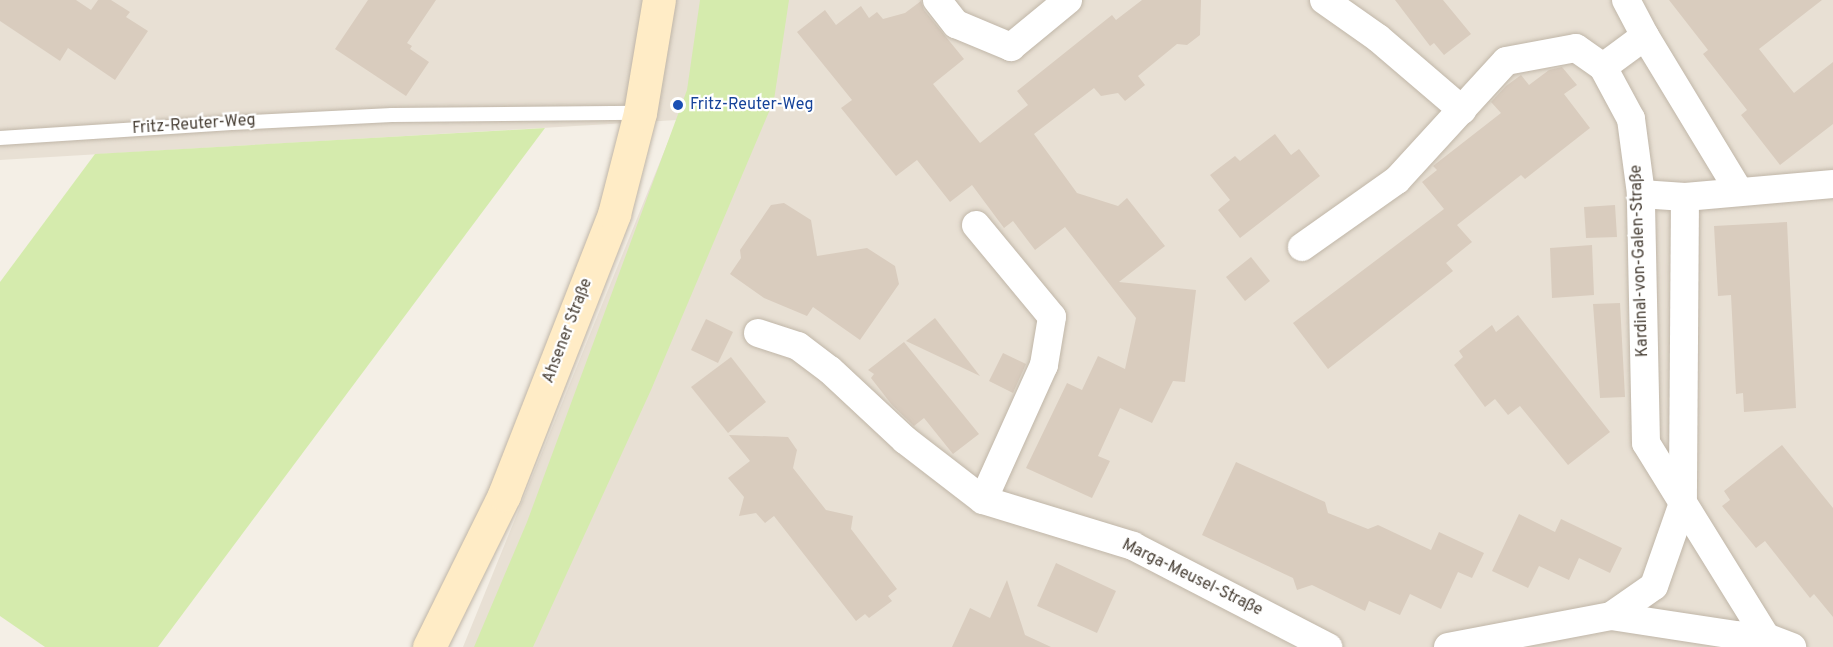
<!DOCTYPE html>
<html>
<head>
<meta charset="utf-8">
<style>
  body { margin:0 }
  #map { position:relative; width:1833px; height:647px; overflow:hidden; background:#f4efe6; font-family:Overpass,sans-serif }
  div>[style] { position:absolute }
  [style*='--x'] { left:calc(var(--x)*1px); top:calc(var(--y)*1px); width:calc(var(--w)*1px); rotate:calc(var(--a)*1deg) }
  .residential>* { inset:0; background:#e8e0d4 }
  .green>* { inset:0; background:#d5ebad }
  .building>* { inset:0; background:#d9ccbe }
  .roads { filter:drop-shadow(0 0 2px #c0b6a8) drop-shadow(0 0 2px #c0b6a8) }
  .service>* { height:14px; margin:-7px; padding:0 7px; transform-origin:7px; border-radius:7px; background:#fff }
  .minor>* { height:28px; margin:-14px; padding:0 14px; transform-origin:14px; border-radius:14px; background:#fff }
  .secondary>* { height:33px; margin:-16.5px; padding:0 16.5px; transform-origin:16.5px; border-radius:16.5px; background:#ffecc6 }
  .dots>* { width:16px; height:16px; translate:-50% -50%; box-sizing:border-box; border:3px solid #fff; border-radius:50% }
  span { translate:-50% -50%; white-space:nowrap; text-align:center; line-height:1.15; -webkit-text-stroke:4.5px #fff; paint-order:stroke }
  .transit-label { font-size:16px; color:#164399 }
  .left { translate:0 -50%; text-align:left }
  .street-label { font-size:16px; color:#483f35 }
</style>
</head>
<body>
<div id="map">
  <div class="residential">
    <div style="clip-path:polygon(0 0,1833px 0,1833px 647px,463px 647px,677px 120px,0 160px)"></div>
  </div>
  <div class="green">
    <div style="clip-path:polygon(700px 0,789px 0,774px 100px,651px 390px,533px 647px,474px 647px,527px 522px,687px 90px)"></div>
    <div style="clip-path:polygon(545px 128px,158px 647px,45px 647px,0 616px,0 282px,95px 154px)"></div>
  </div>
  <div class="building">
    <div style="clip-path:polygon(0 0,76px 0,91px 10px,98px 0,111px 0,130px 12px,126px 17px,148px 31px,115px 80px,68px 48px,60px 61px,0 21px)"></div>
    <div style="clip-path:polygon(368px 0,436px 0,407px 43px,412px 46px,410px 49px,429px 62px,406px 96px,335px 49px)"></div>
    <div style="clip-path:polygon(1142px 0,1201px 0,1200px 35px,1187px 45px,1177px 44px,1138px 76px,1145px 85px,1125px 101px,1118px 93px,1101px 96px,1094px 88px,1034px 134px,1077px 193px,1118px 206px,1127px 198px,1165px 246px,1119px 282px,1196px 290px,1185px 382px,1173px 381px,1152px 423px,1120px 408px,1098px 456px,1110px 461px,1092px 498px,1026px 468px,1067px 383px,1082px 390px,1098px 356px,1125px 369px,1136px 318px,1065px 227px,1035px 250px,1013px 221px,1004px 228px,972px 185px,950px 202px,917px 160px,896px 176px,841px 108px,852px 100px,797px 32px,825px 10px,836px 25px,861px 6px,869px 18px,877px 12px,883px 19px,905px 13px,921px 1px,924px 10px,964px 59px,933px 84px,980px 143px,1028px 105px,1017px 91px,1112px 15px,1116px 20px)"></div>
    <div style="clip-path:polygon(1395px 0,1443px 0,1471px 34px,1444px 55px,1434px 43px,1430px 46px)"></div>
    <div style="clip-path:polygon(1669px 0,1822px 0,1759px 49px,1794px 93px,1833px 62px,1833px 124px,1780px 165px,1741px 115px,1747px 110px,1703px 54px,1708px 50px)"></div>
    <div style="clip-path:polygon(1562px 67px,1577px 85px,1564px 94px,1590px 128px,1525px 179px,1521px 175px,1457px 225px,1472px 242px,1446px 263px,1453px 271px,1328px 369px,1293px 323px,1444px 209px,1422px 182px,1437px 170px,1433px 166px,1501px 113px,1491px 102px,1506px 86px,1521px 75px,1529px 85px,1549px 70px)"></div>
    <div style="clip-path:polygon(1275px 134px,1291px 155px,1299px 149px,1320px 176px,1240px 238px,1218px 210px,1230px 200px,1210px 175px,1235px 156px,1240px 161px)"></div>
    <div style="clip-path:polygon(784px 203px,811px 220px,817px 256px,867px 248px,895px 266px,899px 284px,860px 340px,813px 307px,807px 316px,764px 298px,730px 274px,741px 258px,740px 250px,771px 205px)"></div>
    <div style="clip-path:polygon(1615px 205px,1617px 237px,1586px 238px,1584px 207px)"></div>
    <div style="clip-path:polygon(1787px 222px,1796px 408px,1744px 412px,1743px 393px,1736px 394px,1731px 295px,1718px 296px,1714px 226px)"></div>
    <div style="clip-path:polygon(1592px 245px,1594px 295px,1552px 298px,1550px 248px)"></div>
    <div style="clip-path:polygon(1251px 257px,1270px 281px,1245px 301px,1226px 277px)"></div>
    <div style="clip-path:polygon(1620px 303px,1625px 397px,1600px 398px,1593px 304px)"></div>
    <div style="clip-path:polygon(1518px 315px,1610px 432px,1568px 465px,1520px 406px,1508px 415px,1495px 399px,1485px 407px,1454px 365px,1463px 357px,1459px 351px,1492px 325px,1496px 332px)"></div>
    <div style="clip-path:polygon(935px 318px,980px 376px,906px 341px)"></div>
    <div style="clip-path:polygon(706px 319px,733px 332px,718px 363px,691px 350px)"></div>
    <div style="clip-path:polygon(904px 342px,979px 434px,953px 454px,924px 418px,914px 426px,892px 405px,871px 378px,874px 374px,868px 370px)"></div>
    <div style="clip-path:polygon(1003px 353px,1026px 364px,1013px 393px,989px 381px)"></div>
    <div style="clip-path:polygon(731px 357px,766px 402px,728px 433px,691px 387px)"></div>
    <div style="clip-path:polygon(729px 435px,788px 437px,797px 450px,793px 468px,826px 510px,853px 516px,851px 529px,897px 589px,888px 596px,892px 601px,869px 618px,865px 614px,856px 621px,774px 516px,765px 523px,756px 513px,739px 516px,744px 497px,728px 478px,750px 461px)"></div>
    <div style="clip-path:polygon(1782px 445px,1833px 508px,1833px 617px,1814px 594px,1810px 598px,1765px 541px,1756px 548px,1722px 506px,1730px 500px,1724px 491px)"></div>
    <div style="clip-path:polygon(1236px 462px,1325px 502px,1328px 513px,1368px 529px,1378px 525px,1431px 550px,1439px 532px,1484px 553px,1472px 578px,1458px 572px,1441px 609px,1410px 594px,1400px 615px,1369px 601px,1365px 611px,1312px 585px,1297px 590px,1293px 578px,1202px 535px)"></div>
    <div style="clip-path:polygon(1519px 514px,1555px 532px,1561px 519px,1622px 548px,1610px 573px,1579px 558px,1569px 580px,1539px 566px,1528px 588px,1492px 571px)"></div>
    <div style="clip-path:polygon(1056px 563px,1116px 591px,1097px 633px,1037px 606px)"></div>
    <div style="clip-path:polygon(1007px 580px,1025px 635px,1051px 647px,952px 647px,970px 608px,990px 618px)"></div>
  </div>
  <div class="roads">
    <div class="service">
      <div style="--x:0;--y:138;--w:232;--a:-3.7"></div>
      <div style="--x:232;--y:123;--w:160;--a:-2.9"></div>
      <div style="--x:392;--y:115;--w:248;--a:-0.5"></div>
    </div>
    <div class="minor">
      <div style="--x:937;--y:0;--w:31;--a:52"></div>
      <div style="--x:956;--y:24;--w:60;--a:22.7"></div>
      <div style="--x:1011;--y:47;--w:74;--a:-39.5"></div>
      <div style="--x:1324;--y:0;--w:66;--a:35.1"></div>
      <div style="--x:1378;--y:38;--w:111;--a:40.6"></div>
      <div style="--x:1626;--y:0;--w:41;--a:62.2"></div>
      <div style="--x:1645;--y:36;--w:181;--a:58.8"></div>
      <div style="--x:1641;--y:194;--w:44;--a:3.9"></div>
      <div style="--x:1685;--y:197;--w:149;--a:-5"></div>
      <div style="--x:1685;--y:197;--w:306;--a:90.4"></div>
      <div style="--x:1683;--y:503;--w:158;--a:58.2"></div>
      <div style="--x:1766;--y:637;--w:28;--a:21"></div>
      <div style="--x:976;--y:225;--w:119;--a:50.4"></div>
      <div style="--x:1052;--y:317;--w:49;--a:99.5"></div>
      <div style="--x:1044;--y:365;--w:148;--a:114.3"></div>
      <div style="--x:1302;--y:247;--w:116;--a:-35.2"></div>
      <div style="--x:1397;--y:180;--w:161;--a:-47.5"></div>
      <div style="--x:1506;--y:61;--w:71;--a:-10.5"></div>
      <div style="--x:1576;--y:48;--w:33;--a:35"></div>
      <div style="--x:758;--y:333;--w:42;--a:18"></div>
      <div style="--x:798;--y:346;--w:40;--a:37"></div>
      <div style="--x:830;--y:370;--w:103;--a:43"></div>
      <div style="--x:905;--y:440;--w:98;--a:37.6"></div>
      <div style="--x:983;--y:500;--w:157;--a:17"></div>
      <div style="--x:1133;--y:546;--w:220;--a:27.4"></div>
      <div style="--x:1611;--y:616;--w:52;--a:-34.9"></div>
      <div style="--x:1654;--y:586;--w:88;--a:-70.7"></div>
      <div style="--x:1683;--y:503;--w:70;--a:-121.7"></div>
      <div style="--x:1646;--y:443;--w:249;--a:-91.2"></div>
      <div style="--x:1641;--y:194;--w:76;--a:-97.6"></div>
      <div style="--x:1631;--y:119;--w:59;--a:-118.3"></div>
      <div style="--x:1603;--y:67;--w:52;--a:-36.4"></div>
      <div style="--x:1448;--y:647;--w:166;--a:-10.8"></div>
      <div style="--x:1611;--y:616;--w:125;--a:8.7"></div>
      <div style="--x:1735;--y:635;--w:31;--a:4"></div>
    </div>
    <div class="secondary">
      <div style="--x:429;--y:647;--w:169;--a:-63.7"></div>
      <div style="--x:504;--y:495;--w:302;--a:-68.6"></div>
      <div style="--x:614;--y:214;--w:104;--a:-75.6"></div>
      <div style="--x:640;--y:113;--w:115;--a:-80.5"></div>
    </div>
  </div>
  <div class="dots">
    <div style="left:678px;top:105px;background:#1a4fb4"></div>
  </div>
  <div class="transit-label">
    <span class="left" style="left:690px;top:105px">Fritz-Reuter-Weg</span>
  </div>
  <div class="street-label">
    <span style="left:194px;top:125px;rotate:-4deg">Fritz-Reuter-Weg</span>
    <span style="left:1640px;top:261px;rotate:-92deg">Kardinal-von-Galen-Straße</span>
    <span style="left:568px;top:331px;rotate:-69deg">Ahsener Straße</span>
    <span style="left:1192px;top:578px;rotate:26deg">Marga-Meusel-Straße</span>
  </div>
</div>
</body>
</html>
